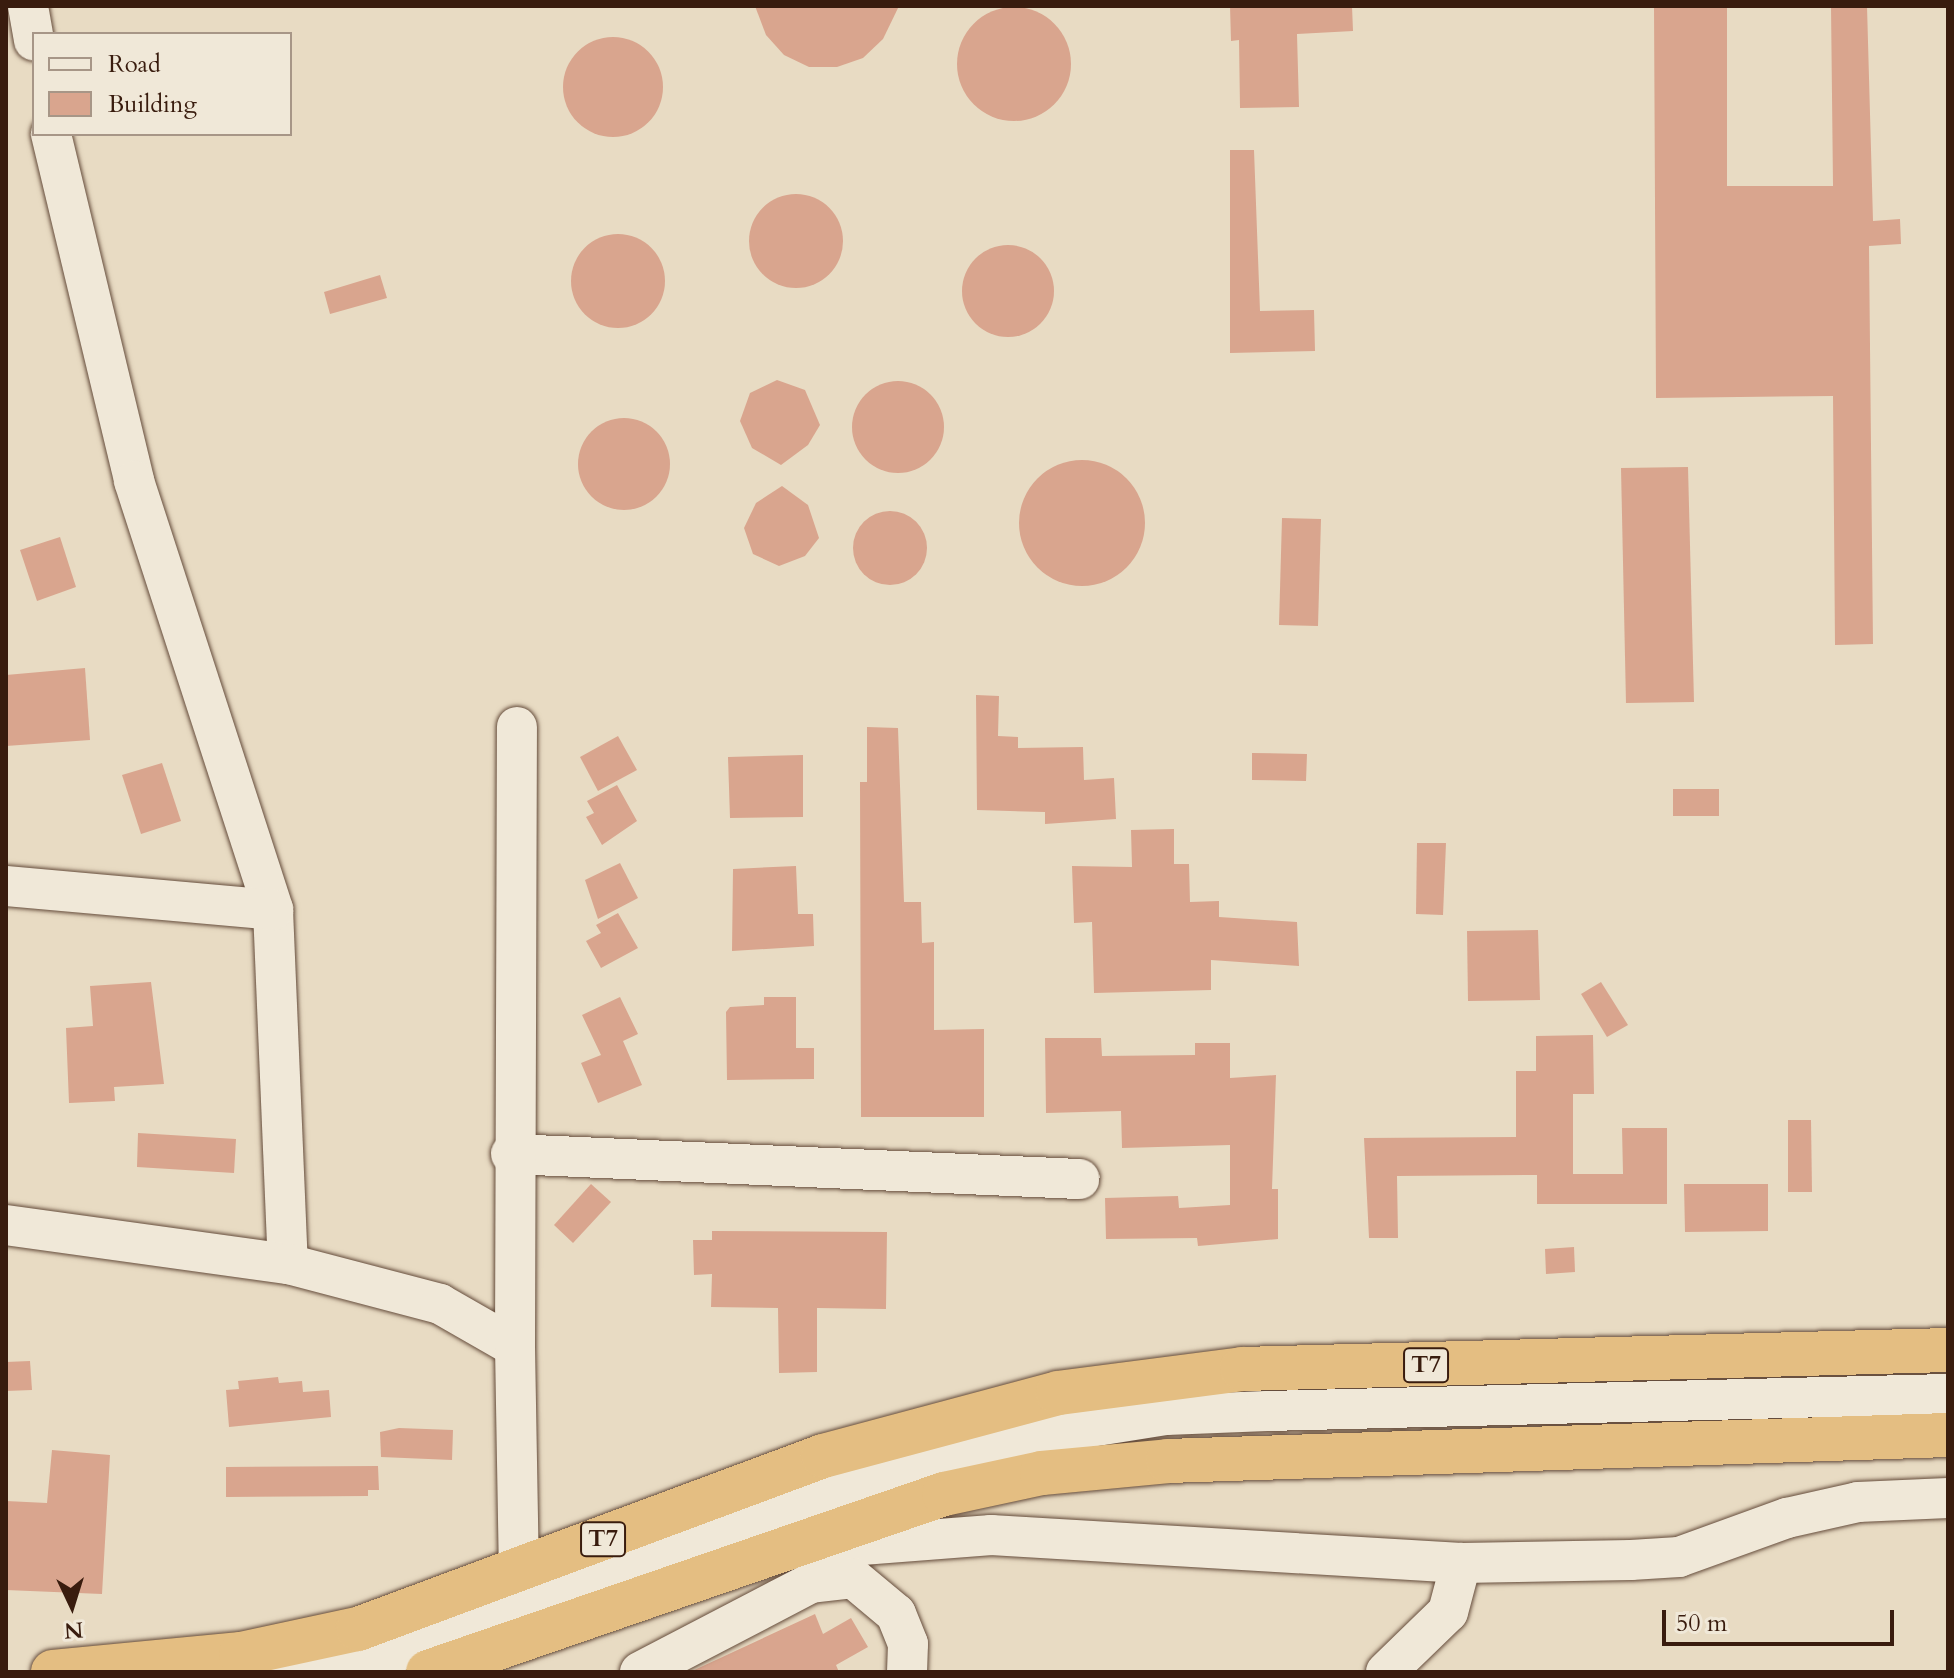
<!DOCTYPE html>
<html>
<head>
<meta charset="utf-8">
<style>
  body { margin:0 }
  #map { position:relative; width:1954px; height:1678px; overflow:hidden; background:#e8dbc3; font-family:Cardo,serif }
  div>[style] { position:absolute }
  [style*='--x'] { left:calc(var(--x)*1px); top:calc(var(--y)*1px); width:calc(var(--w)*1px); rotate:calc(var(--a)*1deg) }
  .building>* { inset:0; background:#d9a58e }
  .round { border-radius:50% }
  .roads { filter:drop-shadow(0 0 2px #654c3b) drop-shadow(0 0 2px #654c3b) }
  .minor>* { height:40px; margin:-20px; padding:0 20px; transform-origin:20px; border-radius:20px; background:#f0e8d8 }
  .highway>* { height:44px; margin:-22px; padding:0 22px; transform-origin:22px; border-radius:22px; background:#e4be82 }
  span { translate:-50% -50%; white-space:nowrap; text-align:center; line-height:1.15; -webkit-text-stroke:7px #f0e8d8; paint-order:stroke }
  .shield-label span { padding:2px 6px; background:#f0e8d8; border:2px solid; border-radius:6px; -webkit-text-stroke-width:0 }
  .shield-label { font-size:24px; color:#391c0e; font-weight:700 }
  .frame { position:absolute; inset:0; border:8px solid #391c0e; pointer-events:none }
  .legend { position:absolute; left:32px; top:32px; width:260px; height:104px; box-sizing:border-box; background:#f0e8d8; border:2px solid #a79687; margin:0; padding:10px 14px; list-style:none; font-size:24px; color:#391c0e }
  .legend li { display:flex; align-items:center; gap:16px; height:40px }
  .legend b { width:40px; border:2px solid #a79687 }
  .north { position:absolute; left:32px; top:1566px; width:80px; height:80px; -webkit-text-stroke:6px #f0e8d8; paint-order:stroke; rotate:176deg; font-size:22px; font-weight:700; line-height:32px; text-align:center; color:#391c0e }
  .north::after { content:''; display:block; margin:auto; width:28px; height:36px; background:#391c0e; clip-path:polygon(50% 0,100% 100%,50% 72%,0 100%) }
  .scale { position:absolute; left:1662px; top:1610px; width:232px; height:36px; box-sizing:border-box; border:4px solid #391c0e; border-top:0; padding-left:10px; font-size:24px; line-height:28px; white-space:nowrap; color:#391c0e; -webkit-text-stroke:6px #f0e8d8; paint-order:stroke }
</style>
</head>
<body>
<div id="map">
  <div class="building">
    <div style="clip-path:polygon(755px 6px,899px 6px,883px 39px,863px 58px,837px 67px,809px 67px,784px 55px,766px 35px)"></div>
    <div style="clip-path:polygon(1230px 6px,1352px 6px,1353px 31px,1297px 34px,1299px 107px,1240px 108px,1239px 40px,1231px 41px)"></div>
    <div style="clip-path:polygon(1654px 6px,1727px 6px,1727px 186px,1833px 186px,1831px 6px,1867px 6px,1873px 221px,1900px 219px,1901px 244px,1869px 246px,1873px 644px,1835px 645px,1833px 396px,1656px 398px)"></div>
    <div class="round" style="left:957px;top:7px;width:114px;height:114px"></div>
    <div class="round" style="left:563px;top:37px;width:100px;height:100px"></div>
    <div style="clip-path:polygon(1230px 150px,1254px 150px,1260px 311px,1314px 310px,1315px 351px,1230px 353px)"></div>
    <div class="round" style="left:749px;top:194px;width:94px;height:94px"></div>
    <div class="round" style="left:571px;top:234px;width:94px;height:94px"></div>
    <div class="round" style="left:962px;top:245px;width:92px;height:92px"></div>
    <div style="clip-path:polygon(380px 275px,387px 298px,330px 314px,324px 292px)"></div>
    <div style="clip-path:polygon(777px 380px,805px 390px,820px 425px,808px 445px,781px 465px,752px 448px,740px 421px,750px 393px)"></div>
    <div class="round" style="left:852px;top:381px;width:92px;height:92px"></div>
    <div class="round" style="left:578px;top:418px;width:92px;height:92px"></div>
    <div class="round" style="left:1019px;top:460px;width:126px;height:126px"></div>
    <div style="clip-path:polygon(1688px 467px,1694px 702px,1626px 703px,1621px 468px)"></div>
    <div style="clip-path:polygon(782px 486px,808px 505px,819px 538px,805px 556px,779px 566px,753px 554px,744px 528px,756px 503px)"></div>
    <div class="round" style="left:853px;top:511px;width:74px;height:74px"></div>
    <div style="clip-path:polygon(1282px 518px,1321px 519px,1318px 626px,1279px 625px)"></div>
    <div style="clip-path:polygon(60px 537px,76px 587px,37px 601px,20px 550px)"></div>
    <div style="clip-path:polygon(85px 668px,90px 740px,6px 746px,6px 675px)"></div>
    <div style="clip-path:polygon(976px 695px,999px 696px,998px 736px,1018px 737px,1018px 748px,1083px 747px,1084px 780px,1114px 778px,1116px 819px,1045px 824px,1045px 812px,977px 810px)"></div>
    <div style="clip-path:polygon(867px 727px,898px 728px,904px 902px,921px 902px,922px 943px,934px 942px,934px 1030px,984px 1029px,984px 1117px,861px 1117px,860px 782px,867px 782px)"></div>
    <div style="clip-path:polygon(618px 736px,637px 770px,598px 791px,580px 757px)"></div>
    <div style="clip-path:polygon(1252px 753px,1307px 754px,1306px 781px,1252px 780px)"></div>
    <div style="clip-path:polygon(803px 755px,803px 817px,730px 818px,728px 757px)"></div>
    <div style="clip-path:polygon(162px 763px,181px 821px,141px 834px,122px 775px)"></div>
    <div style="clip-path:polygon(617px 785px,637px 821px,602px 845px,586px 817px,594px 813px,587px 801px)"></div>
    <div style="clip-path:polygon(1673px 789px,1719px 789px,1719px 816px,1673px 816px)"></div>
    <div style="clip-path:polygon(1174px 829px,1174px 864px,1189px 864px,1190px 902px,1219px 901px,1219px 917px,1297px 922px,1299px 966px,1211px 960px,1211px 990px,1094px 993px,1092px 922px,1074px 923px,1072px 866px,1132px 867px,1131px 830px)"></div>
    <div style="clip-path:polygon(1417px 843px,1446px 843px,1443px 915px,1416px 914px)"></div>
    <div style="clip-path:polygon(620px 863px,638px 898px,598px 919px,585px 880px)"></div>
    <div style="clip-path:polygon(796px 866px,798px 914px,813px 914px,814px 946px,732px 951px,733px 869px)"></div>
    <div style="clip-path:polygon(618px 913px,638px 948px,601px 968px,586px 941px,601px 933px,596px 925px)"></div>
    <div style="clip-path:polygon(1538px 930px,1540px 1000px,1468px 1001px,1467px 931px)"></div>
    <div style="clip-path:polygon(151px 982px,164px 1084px,114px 1087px,115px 1101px,69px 1103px,66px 1028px,93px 1026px,90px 986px)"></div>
    <div style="clip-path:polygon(1601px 982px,1628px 1025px,1607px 1037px,1581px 994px)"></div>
    <div style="clip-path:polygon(620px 997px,638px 1034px,623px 1041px,642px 1085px,598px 1103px,581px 1063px,601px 1055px,582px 1015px)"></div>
    <div style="clip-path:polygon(764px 997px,796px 997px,796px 1048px,814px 1048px,814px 1079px,727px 1080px,726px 1012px,730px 1007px,764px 1005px)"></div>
    <div style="clip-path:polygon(1593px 1035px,1594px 1094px,1573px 1094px,1573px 1174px,1623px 1174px,1622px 1128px,1667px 1128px,1667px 1204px,1537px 1204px,1537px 1175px,1397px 1176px,1398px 1238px,1369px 1238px,1364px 1138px,1516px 1137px,1516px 1071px,1536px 1071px,1536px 1036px)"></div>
    <div style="clip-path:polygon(1045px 1038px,1101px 1038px,1102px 1056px,1195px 1055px,1195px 1043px,1230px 1043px,1230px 1078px,1276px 1075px,1272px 1189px,1278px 1189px,1278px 1239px,1198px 1246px,1197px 1238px,1106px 1239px,1105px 1198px,1178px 1196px,1179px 1208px,1230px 1205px,1230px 1145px,1122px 1148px,1121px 1111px,1046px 1113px)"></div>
    <div style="clip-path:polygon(1788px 1120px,1811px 1120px,1812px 1192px,1788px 1192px)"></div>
    <div style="clip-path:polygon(138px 1133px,236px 1139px,234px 1173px,137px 1167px)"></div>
    <div style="clip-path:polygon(591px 1184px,611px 1202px,573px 1243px,554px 1225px)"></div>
    <div style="clip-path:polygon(1684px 1184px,1768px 1184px,1768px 1231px,1685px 1232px)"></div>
    <div style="clip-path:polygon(712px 1231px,887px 1232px,886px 1309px,817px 1308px,817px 1372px,779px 1373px,778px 1308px,711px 1307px,712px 1274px,694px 1275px,693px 1240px,712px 1240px)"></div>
    <div style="clip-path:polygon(1574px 1247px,1575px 1272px,1546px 1274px,1545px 1249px)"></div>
    <div style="clip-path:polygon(30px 1361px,32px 1390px,6px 1391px,6px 1362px)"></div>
    <div style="clip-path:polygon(278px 1377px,279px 1383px,302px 1381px,303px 1392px,329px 1390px,331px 1417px,229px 1427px,226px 1390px,239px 1389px,238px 1381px)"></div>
    <div style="clip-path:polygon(399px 1428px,453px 1430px,452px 1460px,381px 1457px,380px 1432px)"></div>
    <div style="clip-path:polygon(52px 1450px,110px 1455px,102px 1594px,6px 1590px,6px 1501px,47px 1503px)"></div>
    <div style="clip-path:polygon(378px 1466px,379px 1490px,368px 1490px,368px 1496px,226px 1497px,226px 1467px)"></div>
    <div style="clip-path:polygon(815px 1614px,823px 1634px,851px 1618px,868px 1647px,836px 1665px,839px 1672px,690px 1672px)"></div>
  </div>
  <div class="roads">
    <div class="minor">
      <div style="--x:28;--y:6;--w:35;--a:80"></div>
      <div style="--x:51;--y:134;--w:357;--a:76.5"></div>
      <div style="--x:134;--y:481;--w:451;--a:72"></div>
      <div style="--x:273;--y:910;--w:354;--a:87.6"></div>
      <div style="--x:6;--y:886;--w:268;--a:5.1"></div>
      <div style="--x:511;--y:1154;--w:569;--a:2.52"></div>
      <div style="--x:6;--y:1225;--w:285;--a:7.9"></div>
      <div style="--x:288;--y:1264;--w:157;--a:14.7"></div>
      <div style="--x:440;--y:1304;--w:86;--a:29.8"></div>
      <div style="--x:515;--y:1347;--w:223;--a:89"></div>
      <div style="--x:515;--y:1347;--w:620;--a:-89.82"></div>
      <div style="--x:810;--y:1549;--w:182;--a:-4.4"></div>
      <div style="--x:991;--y:1535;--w:471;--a:3.4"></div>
      <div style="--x:1461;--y:1563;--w:170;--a:-1"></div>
      <div style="--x:1631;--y:1560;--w:48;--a:-3.6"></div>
      <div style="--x:1679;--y:1557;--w:115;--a:-19.9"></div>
      <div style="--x:1787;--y:1518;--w:73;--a:-12.7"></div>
      <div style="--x:1858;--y:1502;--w:90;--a:-2.5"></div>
      <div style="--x:281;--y:1672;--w:88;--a:-11.2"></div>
      <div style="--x:342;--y:1672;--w:578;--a:-20.13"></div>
      <div style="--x:885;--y:1473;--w:179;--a:-13.3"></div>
      <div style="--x:1059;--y:1432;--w:108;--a:-9"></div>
      <div style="--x:1166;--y:1415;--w:101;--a:-2.3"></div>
      <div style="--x:1267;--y:1411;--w:681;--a:-1.43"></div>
      <div style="--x:640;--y:1672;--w:193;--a:-27.5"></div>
      <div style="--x:811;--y:1583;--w:42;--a:-6.8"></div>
      <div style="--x:853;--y:1578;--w:56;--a:39.9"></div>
      <div style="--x:896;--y:1614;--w:32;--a:68"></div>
      <div style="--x:908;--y:1644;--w:28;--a:92"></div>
      <div style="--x:1386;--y:1672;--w:86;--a:-44.1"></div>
      <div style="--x:1448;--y:1612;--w:51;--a:-75.1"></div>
    </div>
    <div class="highway">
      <div style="--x:53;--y:1672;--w:189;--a:-5.5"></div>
      <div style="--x:241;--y:1654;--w:120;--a:-12.1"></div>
      <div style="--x:358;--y:1629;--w:496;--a:-20.4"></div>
      <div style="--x:823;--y:1456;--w:243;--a:-15"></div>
      <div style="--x:1058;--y:1393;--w:186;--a:-7.4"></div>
      <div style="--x:1242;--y:1369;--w:706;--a:-1.54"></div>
      <div style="--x:428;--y:1672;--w:546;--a:-19.03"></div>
      <div style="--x:944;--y:1494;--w:100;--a:-12.1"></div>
      <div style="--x:1042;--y:1473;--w:127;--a:-5.4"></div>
      <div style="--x:1168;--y:1461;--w:780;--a:-1.91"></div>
    </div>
  </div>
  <div class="shield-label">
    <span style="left:1426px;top:1365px">T7</span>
    <span style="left:603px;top:1539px">T7</span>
  </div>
  <div class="frame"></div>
  <ul class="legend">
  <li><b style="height:10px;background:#f0e8d8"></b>Road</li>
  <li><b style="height:22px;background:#d9a58e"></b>Building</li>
  </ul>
  <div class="north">N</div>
  <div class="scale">50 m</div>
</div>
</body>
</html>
